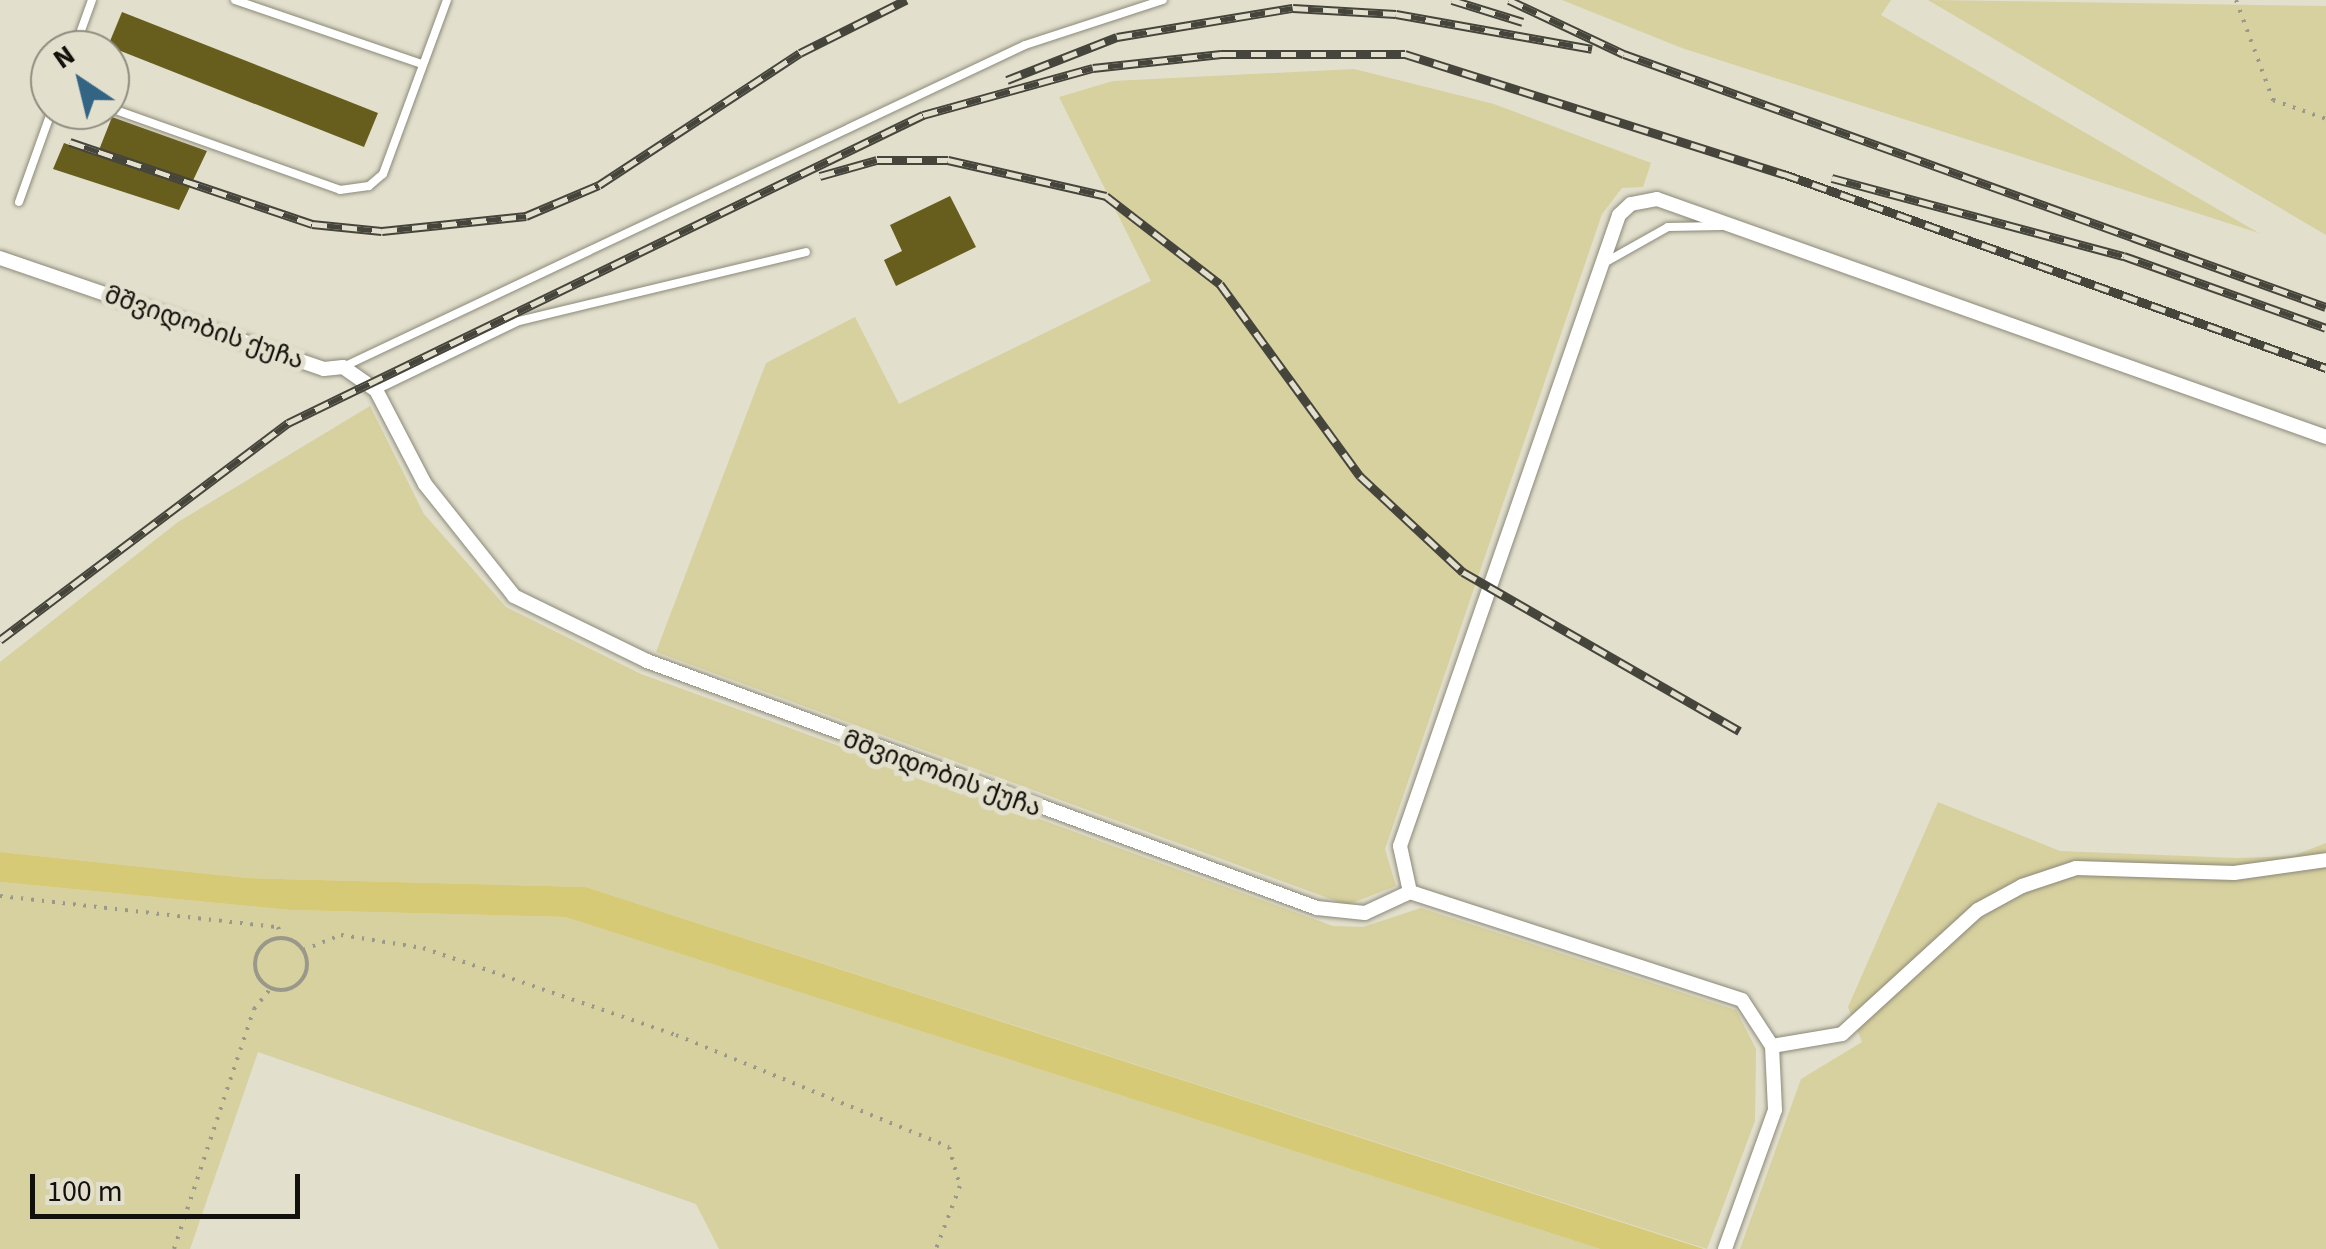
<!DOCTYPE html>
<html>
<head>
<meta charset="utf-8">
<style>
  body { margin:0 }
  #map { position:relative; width:2326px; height:1249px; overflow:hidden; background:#e2dfcd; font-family:"Source Sans 3","Noto Sans Georgian",sans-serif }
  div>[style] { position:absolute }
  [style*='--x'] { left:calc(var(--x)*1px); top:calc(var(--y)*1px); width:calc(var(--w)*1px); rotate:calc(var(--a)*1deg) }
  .green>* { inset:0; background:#d7d09f }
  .water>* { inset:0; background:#d7ca77 }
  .building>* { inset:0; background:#675d1d }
  .path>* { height:4px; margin-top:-2px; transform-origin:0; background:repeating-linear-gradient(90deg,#9a988a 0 2.5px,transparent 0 10.5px) }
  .path>.ring { margin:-2px; padding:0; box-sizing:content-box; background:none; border:4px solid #9a988a; border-radius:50% }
  .roads { filter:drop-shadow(0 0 2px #8b8978) drop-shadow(0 0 2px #8b8978) }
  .service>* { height:8px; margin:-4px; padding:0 4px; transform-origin:4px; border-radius:4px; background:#fff }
  .minor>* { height:14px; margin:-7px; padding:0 7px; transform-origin:7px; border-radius:7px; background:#fff }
  .rail>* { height:9px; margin-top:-4.5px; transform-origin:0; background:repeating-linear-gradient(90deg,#e2dfcd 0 15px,#46453c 0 30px); box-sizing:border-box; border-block:2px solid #46453c }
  span { translate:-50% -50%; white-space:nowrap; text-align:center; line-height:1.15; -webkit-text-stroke:10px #e2dfcd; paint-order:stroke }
  .street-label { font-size:25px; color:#12110b }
  .north { position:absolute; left:30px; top:30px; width:100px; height:100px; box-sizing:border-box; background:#e2dfcd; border:2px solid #8f8d7f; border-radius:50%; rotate:325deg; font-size:28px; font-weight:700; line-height:40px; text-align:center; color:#12110b }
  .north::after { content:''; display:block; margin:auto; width:35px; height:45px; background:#336483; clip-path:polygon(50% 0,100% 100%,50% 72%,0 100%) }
  .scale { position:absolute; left:30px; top:1174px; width:270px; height:45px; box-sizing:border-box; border:5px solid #12110b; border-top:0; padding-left:12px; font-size:30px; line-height:35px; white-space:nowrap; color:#12110b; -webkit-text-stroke:8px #e2dfcd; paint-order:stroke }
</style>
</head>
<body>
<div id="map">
  <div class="green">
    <div style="clip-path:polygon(1562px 0,1891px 0,1881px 15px,2259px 233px,1682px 48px)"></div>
    <div style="clip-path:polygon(1929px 0,2326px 6px,2326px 235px,1928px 0)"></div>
    <div style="clip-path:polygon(1354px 69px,1494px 104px,1651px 163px,1643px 187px,1622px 188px,1602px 214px,1385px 849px,1396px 886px,1347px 905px,656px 652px,766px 363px,855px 317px,899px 404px,1151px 281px,1059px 97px,1113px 81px)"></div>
    <div style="clip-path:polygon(370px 406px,424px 514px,506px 607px,641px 674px,1333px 926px,1363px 927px,1421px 908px,1736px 1010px,1756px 1049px,1755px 1121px,1707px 1249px,586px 887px,248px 878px,0 852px,0 662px,178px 522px)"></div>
    <div style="clip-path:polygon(1938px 802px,2060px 851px,2237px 858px,2293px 856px,2326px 843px,2326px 1249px,1740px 1249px,1801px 1079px,1862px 1042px,1848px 1007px)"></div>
    <div style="clip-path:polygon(0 882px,290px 910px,565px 917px,1600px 1249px,719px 1249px,696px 1204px,258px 1052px,190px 1249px,0 1249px)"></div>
  </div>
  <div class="water">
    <div style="clip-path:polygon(0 852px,248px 878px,586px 887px,1704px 1249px,1600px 1249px,565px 917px,290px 910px,0 882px)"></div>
  </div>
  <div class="building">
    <div style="clip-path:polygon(122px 12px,378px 113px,364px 147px,108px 46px)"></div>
    <div style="clip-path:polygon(112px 117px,207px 151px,179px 210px,53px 169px,64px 143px,97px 155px)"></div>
    <div style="clip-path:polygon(950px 196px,976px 247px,896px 286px,884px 260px,902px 251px,890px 225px)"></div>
  </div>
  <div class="path">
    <div style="--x:2236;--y:0;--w:107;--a:69.7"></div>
    <div style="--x:2273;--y:100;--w:56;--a:19.7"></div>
    <div style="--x:0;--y:896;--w:280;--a:6.4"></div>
    <div style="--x:278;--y:927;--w:12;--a:70"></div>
    <div class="ring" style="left:255px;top:938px;width:48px;height:48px"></div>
    <div style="--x:303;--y:950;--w:41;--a:-21.5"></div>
    <div style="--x:341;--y:935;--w:83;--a:9"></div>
    <div style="--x:423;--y:948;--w:268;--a:19"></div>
    <div style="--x:676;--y:1035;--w:295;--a:22.3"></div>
    <div style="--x:949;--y:1147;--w:41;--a:74.2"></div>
    <div style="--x:960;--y:1186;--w:67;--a:110.9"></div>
    <div style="--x:174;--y:1249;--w:253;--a:-71.6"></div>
    <div style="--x:254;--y:1009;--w:27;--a:-51"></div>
  </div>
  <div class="roads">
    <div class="service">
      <div style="--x:235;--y:0;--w:198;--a:18.9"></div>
      <div style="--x:74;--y:50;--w:53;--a:-70.2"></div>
      <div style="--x:110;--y:108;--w:244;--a:19.6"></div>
      <div style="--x:340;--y:190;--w:29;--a:-8"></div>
      <div style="--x:369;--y:186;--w:18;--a:-41"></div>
      <div style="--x:383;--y:174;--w:185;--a:-69.8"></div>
      <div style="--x:19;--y:202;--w:98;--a:-70.3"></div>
      <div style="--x:1604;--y:263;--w:73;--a:-29.4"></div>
      <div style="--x:1668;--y:227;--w:53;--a:-1.1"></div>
      <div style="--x:343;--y:367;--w:754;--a:-25.27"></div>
      <div style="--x:1025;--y:45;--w:145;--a:-18.1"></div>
      <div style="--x:376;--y:390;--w:159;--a:-25.8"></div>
      <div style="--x:519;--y:321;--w:295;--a:-13.5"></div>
    </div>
    <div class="minor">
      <div style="--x:0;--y:258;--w:342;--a:18.9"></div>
      <div style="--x:324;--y:369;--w:19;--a:-6"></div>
      <div style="--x:343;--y:367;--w:40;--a:34.9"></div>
      <div style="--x:376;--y:390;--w:106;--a:62.5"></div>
      <div style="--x:425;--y:484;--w:143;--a:51.5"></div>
      <div style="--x:514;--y:596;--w:148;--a:26"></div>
      <div style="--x:647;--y:661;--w:714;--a:20.24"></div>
      <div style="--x:1317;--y:908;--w:48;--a:5.9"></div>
      <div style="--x:1365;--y:913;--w:50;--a:-25"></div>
      <div style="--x:1410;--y:892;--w:349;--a:18"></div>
      <div style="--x:1742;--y:1000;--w:55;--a:56.9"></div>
      <div style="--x:1772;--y:1046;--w:64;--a:87.3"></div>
      <div style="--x:1775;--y:1110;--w:148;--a:109.8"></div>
      <div style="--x:1410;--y:892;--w:47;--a:-102.3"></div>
      <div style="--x:1400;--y:846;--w:668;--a:-70.86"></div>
      <div style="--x:1619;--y:215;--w:16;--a:-43"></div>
      <div style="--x:1631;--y:204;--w:26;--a:-11"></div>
      <div style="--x:1657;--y:199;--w:710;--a:19.58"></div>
      <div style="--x:1772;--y:1046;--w:71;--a:-9.7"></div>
      <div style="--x:1842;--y:1034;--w:184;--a:-42.4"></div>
      <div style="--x:1978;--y:910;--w:50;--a:-28.6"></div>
      <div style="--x:2022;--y:886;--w:57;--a:-18.4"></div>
      <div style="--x:2076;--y:868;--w:158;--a:1.8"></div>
      <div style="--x:2234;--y:873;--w:93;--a:-8"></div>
    </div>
  </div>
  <div class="rail">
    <div style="--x:1452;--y:0;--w:74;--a:17.2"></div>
    <div style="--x:1509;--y:0;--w:127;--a:25.2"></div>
    <div style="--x:1624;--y:54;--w:746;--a:19.82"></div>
    <div style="--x:1007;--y:80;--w:118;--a:-21.4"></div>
    <div style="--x:1117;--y:37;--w:178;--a:-9.4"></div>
    <div style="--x:1293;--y:8;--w:103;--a:3.3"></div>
    <div style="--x:1396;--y:14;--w:199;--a:10.1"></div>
    <div style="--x:70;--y:142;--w:256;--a:18.7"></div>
    <div style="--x:312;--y:224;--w:70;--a:5.7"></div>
    <div style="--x:382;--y:231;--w:145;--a:-5.9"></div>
    <div style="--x:526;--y:216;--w:79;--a:-23"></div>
    <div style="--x:599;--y:185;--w:240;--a:-33.3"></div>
    <div style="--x:800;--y:53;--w:119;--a:-26.6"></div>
    <div style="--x:820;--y:176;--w:59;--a:-15.7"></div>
    <div style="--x:877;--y:160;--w:71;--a:0"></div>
    <div style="--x:948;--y:160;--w:162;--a:12.8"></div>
    <div style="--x:1106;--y:196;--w:144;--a:37.7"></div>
    <div style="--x:1220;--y:284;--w:238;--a:53.9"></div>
    <div style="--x:1360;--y:476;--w:141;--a:43"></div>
    <div style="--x:1463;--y:572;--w:319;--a:29.9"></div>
    <div style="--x:1832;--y:178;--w:302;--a:15"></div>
    <div style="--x:2124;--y:256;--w:214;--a:19.6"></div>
    <div style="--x:0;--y:640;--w:361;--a:-37"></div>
    <div style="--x:288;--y:423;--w:706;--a:-25.88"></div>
    <div style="--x:923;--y:115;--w:176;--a:-15.5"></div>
    <div style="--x:1093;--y:68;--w:129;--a:-6.2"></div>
    <div style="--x:1221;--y:54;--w:184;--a:0"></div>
    <div style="--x:1405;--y:54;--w:398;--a:17.6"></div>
    <div style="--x:1784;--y:174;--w:576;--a:19.69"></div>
  </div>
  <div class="street-label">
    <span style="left:204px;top:328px;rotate:19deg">მშვიდობის ქუჩა</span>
    <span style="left:942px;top:774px;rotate:20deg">მშვიდობის ქუჩა</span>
  </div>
  <div class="north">N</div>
  <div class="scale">100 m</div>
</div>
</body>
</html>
